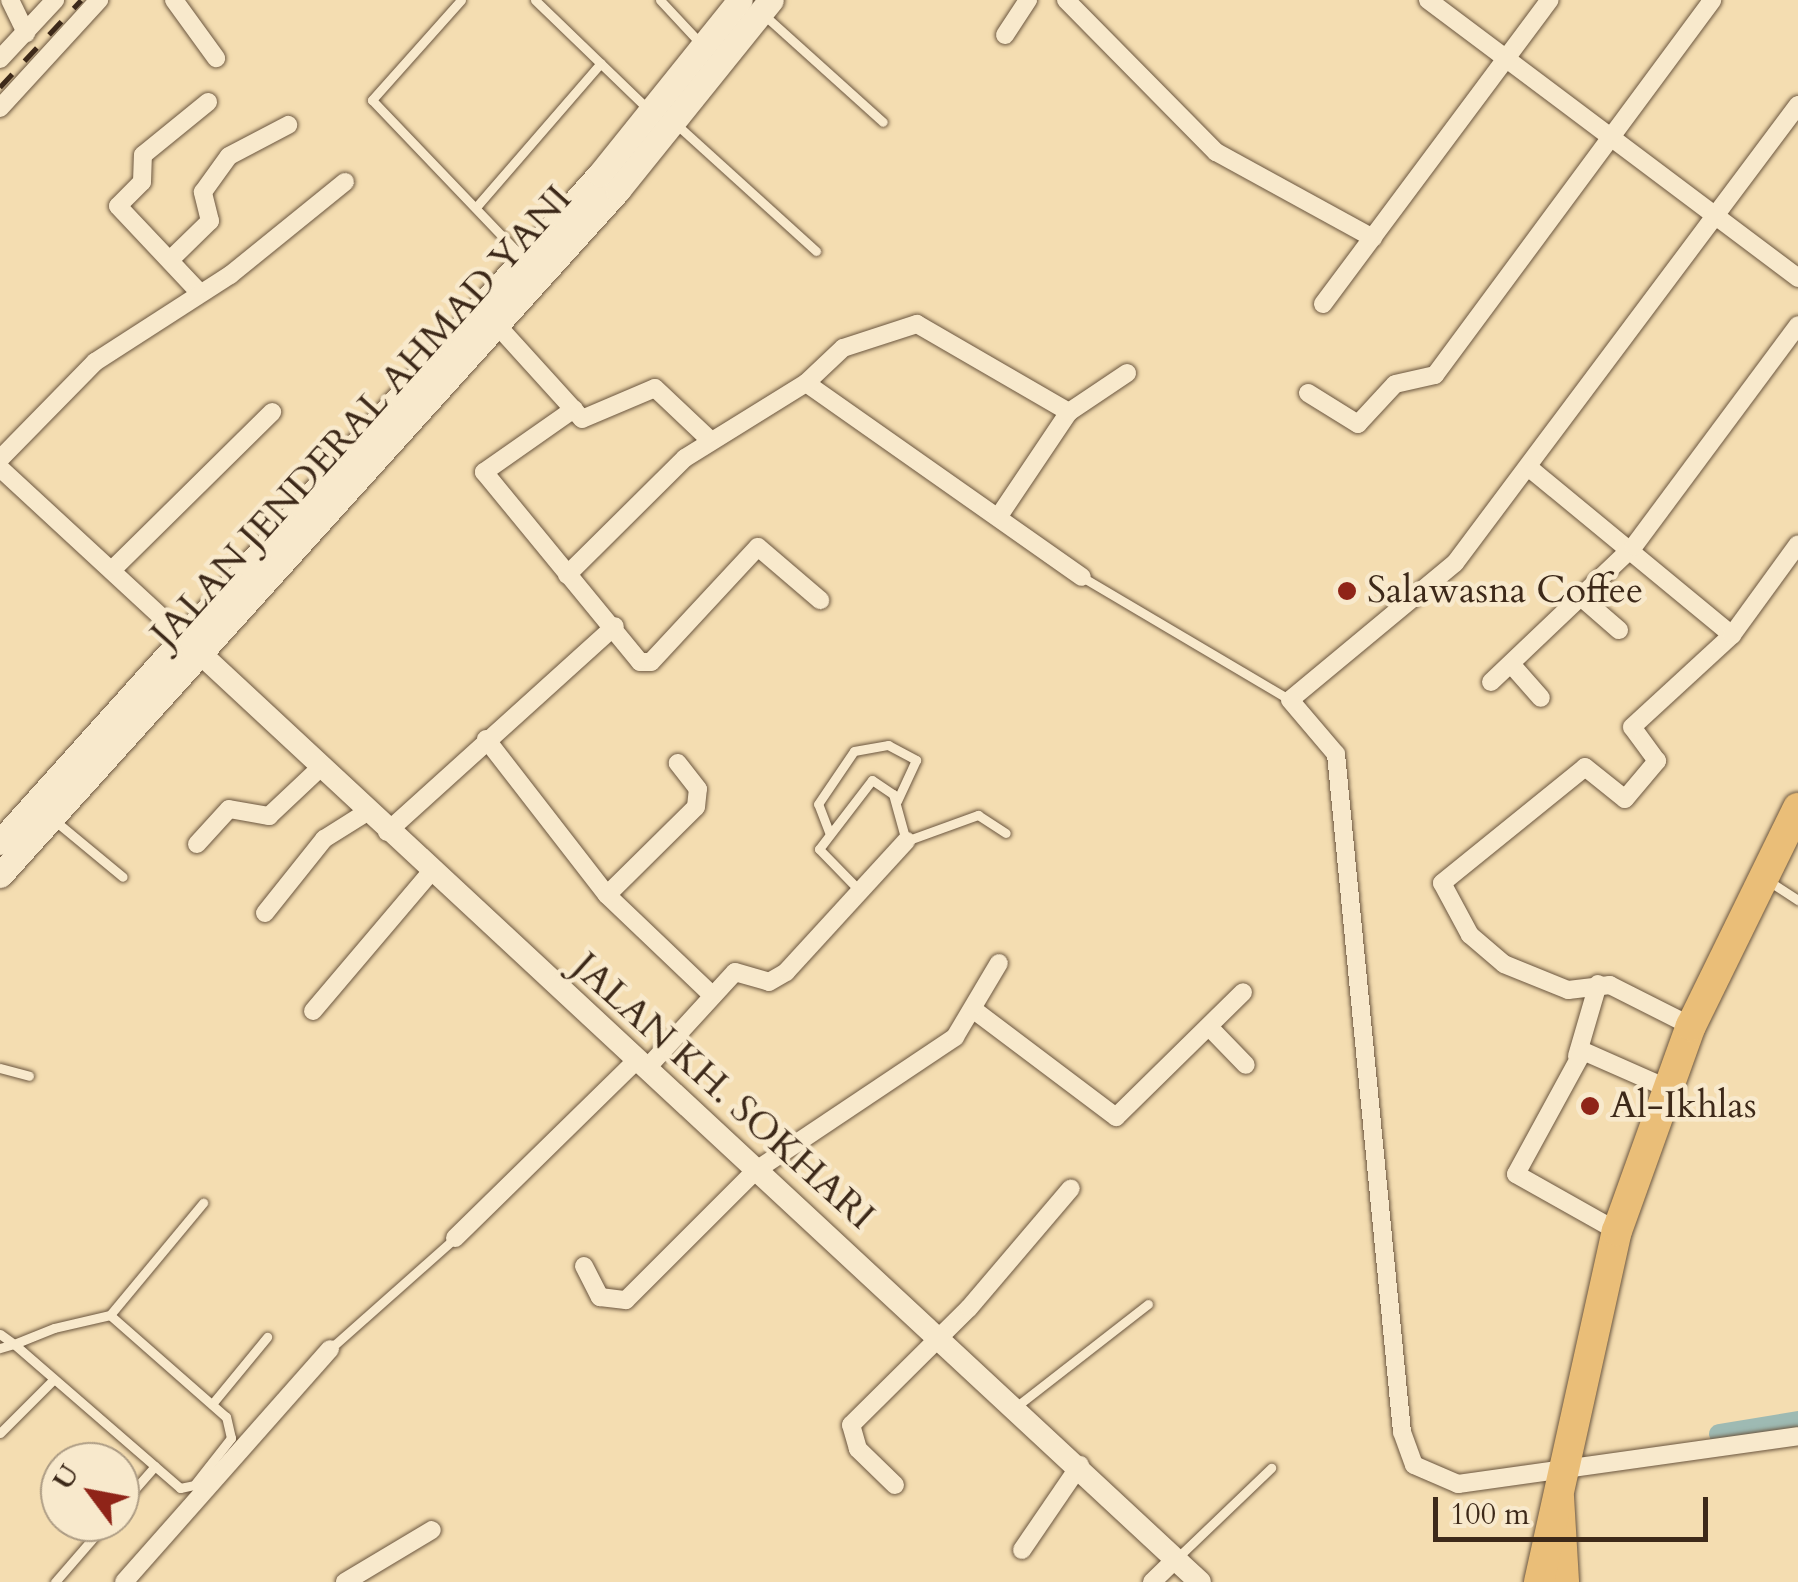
<!DOCTYPE html>
<html>
<head>
<meta charset="utf-8">
<style>
  body { margin:0 }
  #map { position:relative; width:1798px; height:1582px; overflow:hidden; background:#f4ddb1; font-family:Cardo,serif }
  div>[style] { position:absolute }
  [style*='--x'] { left:calc(var(--x)*1px); top:calc(var(--y)*1px); width:calc(var(--w)*1px); rotate:calc(var(--a)*1deg) }
  .canal>* { height:20px; margin:-10px; padding:0 10px; transform-origin:10px; border-radius:10px; background:#9ebab3 }
  .roads { filter:drop-shadow(0 0 2px #6b563f) drop-shadow(0 0 2px #6b563f) }
  .service>* { height:9px; margin:-4.5px; padding:0 4.5px; transform-origin:4.5px; border-radius:4.5px; background:#f8e9cc }
  .minor>* { height:18px; margin:-9px; padding:0 9px; transform-origin:9px; border-radius:9px; background:#f8e9cc }
  .tertiary>* { height:22px; margin:-11px; padding:0 11px; transform-origin:11px; border-radius:11px; background:#f8e9cc }
  .secondary>* { height:25px; margin:-12.5px; padding:0 12.5px; transform-origin:12.5px; border-radius:12.5px; background:#f8e9cc }
  .trunk>* { height:30px; margin:-15px; padding:0 15px; transform-origin:15px; border-radius:15px; background:#eabe78 }
  .rail>* { height:5px; margin-top:-2.5px; transform-origin:0; background:repeating-linear-gradient(90deg,#3d2919 0 18px,transparent 0 36px) }
  .dots>* { width:28px; height:28px; translate:-50% -50%; box-sizing:border-box; border:5px solid #f8e9cc; border-radius:50% }
  span { translate:-50% -50%; white-space:nowrap; text-align:center; line-height:1.15; -webkit-text-stroke:9px #f8e9cc; paint-order:stroke }
  .street-label { font-size:38px; color:#3d2919 }
  .poi-label { font-size:38px; color:#3d2919 }
  .left { translate:0 -50%; text-align:left }
  .north { position:absolute; left:40px; top:1442px; width:100px; height:100px; box-sizing:border-box; background:#f8e9cc; border:2px solid #ad9c84; border-radius:50%; rotate:302deg; font-size:28px; font-weight:700; line-height:40px; text-align:center; color:#3d2919 }
  .north::after { content:''; display:block; margin:auto; width:35px; height:45px; background:#8f2418; clip-path:polygon(50% 0,100% 100%,50% 72%,0 100%) }
  .scale { position:absolute; left:1433px; top:1497px; width:275px; height:45px; box-sizing:border-box; border:5px solid #3d2919; border-top:0; padding-left:12px; font-size:30px; line-height:35px; white-space:nowrap; color:#3d2919; -webkit-text-stroke:8px #f8e9cc; paint-order:stroke }
</style>
</head>
<body>
<div id="map">
  <div class="canal">
    <div style="--x:1719;--y:1434;--w:80;--a:-9.3"></div>
  </div>
  <div class="roads">
    <div class="service">
      <div style="--x:461;--y:0;--w:134;--a:131.7"></div>
      <div style="--x:372;--y:100;--w:216;--a:46.3"></div>
      <div style="--x:535;--y:0;--w:158;--a:44"></div>
      <div style="--x:660;--y:0;--w:62;--a:47"></div>
      <div style="--x:763;--y:14;--w:161;--a:42"></div>
      <div style="--x:676;--y:124;--w:189;--a:42.2"></div>
      <div style="--x:477;--y:206;--w:189;--a:-49.1"></div>
      <div style="--x:1082;--y:577;--w:242;--a:30.6"></div>
      <div style="--x:54;--y:820;--w:89;--a:39.6"></div>
      <div style="--x:829;--y:832;--w:30;--a:-111"></div>
      <div style="--x:818;--y:804;--w:64;--a:-55.8"></div>
      <div style="--x:854;--y:751;--w:35;--a:-10"></div>
      <div style="--x:888;--y:745;--w:32;--a:28"></div>
      <div style="--x:916;--y:760;--w:45;--a:114.9"></div>
      <div style="--x:1767;--y:880;--w:37;--a:33"></div>
      <div style="--x:858;--y:889;--w:56;--a:-134.3"></div>
      <div style="--x:819;--y:849;--w:87;--a:-52.5"></div>
      <div style="--x:872;--y:780;--w:25;--a:34"></div>
      <div style="--x:893;--y:794;--w:49;--a:74.5"></div>
      <div style="--x:906;--y:841;--w:77;--a:-19.9"></div>
      <div style="--x:978;--y:815;--w:33;--a:33"></div>
      <div style="--x:0;--y:1068;--w:30;--a:15"></div>
      <div style="--x:110;--y:1315;--w:146;--a:-50.3"></div>
      <div style="--x:0;--y:1334;--w:17;--a:36"></div>
      <div style="--x:14;--y:1344;--w:220;--a:40.9"></div>
      <div style="--x:180;--y:1488;--w:14;--a:-12"></div>
      <div style="--x:194;--y:1485;--w:60;--a:-51.8"></div>
      <div style="--x:231;--y:1438;--w:22;--a:-103"></div>
      <div style="--x:226;--y:1417;--w:154;--a:-138.7"></div>
      <div style="--x:110;--y:1315;--w:57;--a:166.9"></div>
      <div style="--x:54;--y:1328;--w:43;--a:158.2"></div>
      <div style="--x:14;--y:1344;--w:15;--a:164"></div>
      <div style="--x:330;--y:1349;--w:167;--a:-41.6"></div>
      <div style="--x:212;--y:1404;--w:87;--a:-50.6"></div>
      <div style="--x:1017;--y:1406;--w:166;--a:-37.9"></div>
      <div style="--x:0;--y:1433;--w:76;--a:-45"></div>
      <div style="--x:120;--y:1506;--w:53;--a:-48.8"></div>
      <div style="--x:1176;--y:1559;--w:132;--a:-43.8"></div>
      <div style="--x:55;--y:1582;--w:79;--a:-49.1"></div>
    </div>
    <div class="minor">
      <div style="--x:10;--y:0;--w:37;--a:64"></div>
      <div style="--x:174;--y:0;--w:72;--a:54.1"></div>
      <div style="--x:1066;--y:0;--w:214;--a:45.4"></div>
      <div style="--x:1216;--y:152;--w:179;--a:28.7"></div>
      <div style="--x:1428;--y:0;--w:463;--a:36.9"></div>
      <div style="--x:1005;--y:35;--w:42;--a:-56.7"></div>
      <div style="--x:0;--y:59;--w:81;--a:-47"></div>
      <div style="--x:1798;--y:105;--w:572;--a:126.83"></div>
      <div style="--x:1455;--y:563;--w:214;--a:140.3"></div>
      <div style="--x:1290;--y:700;--w:71;--a:49.6"></div>
      <div style="--x:1336;--y:754;--w:681;--a:84.44"></div>
      <div style="--x:1402;--y:1432;--w:35;--a:70"></div>
      <div style="--x:1414;--y:1465;--w:48;--a:23.4"></div>
      <div style="--x:1458;--y:1484;--w:343;--a:-8"></div>
      <div style="--x:0;--y:108;--w:147;--a:-47.5"></div>
      <div style="--x:170;--y:260;--w:56;--a:-44.3"></div>
      <div style="--x:210;--y:221;--w:30;--a:-104"></div>
      <div style="--x:203;--y:192;--w:44;--a:-54.2"></div>
      <div style="--x:229;--y:156;--w:67;--a:-27.7"></div>
      <div style="--x:199;--y:292;--w:118;--a:-133.3"></div>
      <div style="--x:118;--y:206;--w:34;--a:-45"></div>
      <div style="--x:142;--y:182;--w:27;--a:-88"></div>
      <div style="--x:143;--y:155;--w:84;--a:-39.2"></div>
      <div style="--x:1323;--y:304;--w:379;--a:-53.3"></div>
      <div style="--x:496;--y:324;--w:128;--a:47.8"></div>
      <div style="--x:582;--y:419;--w:79;--a:-23"></div>
      <div style="--x:655;--y:388;--w:77;--a:43.4"></div>
      <div style="--x:806;--y:383;--w:337;--a:35.1"></div>
      <div style="--x:1308;--y:393;--w:59;--a:31.8"></div>
      <div style="--x:1358;--y:424;--w:54;--a:-47.2"></div>
      <div style="--x:1395;--y:384;--w:41;--a:-12.7"></div>
      <div style="--x:1435;--y:375;--w:466;--a:-53.5"></div>
      <div style="--x:574;--y:409;--w:110;--a:145"></div>
      <div style="--x:484;--y:472;--w:246;--a:50.6"></div>
      <div style="--x:640;--y:662;--w:11;--a:0"></div>
      <div style="--x:651;--y:662;--w:157;--a:-47.1"></div>
      <div style="--x:758;--y:547;--w:82;--a:40.5"></div>
      <div style="--x:0;--y:459;--w:136;--a:-45.6"></div>
      <div style="--x:95;--y:362;--w:161;--a:-32.8"></div>
      <div style="--x:230;--y:275;--w:148;--a:-39"></div>
      <div style="--x:0;--y:468;--w:246;--a:42.7"></div>
      <div style="--x:1533;--y:471;--w:258;--a:39.5"></div>
      <div style="--x:999;--y:516;--w:125;--a:-56.1"></div>
      <div style="--x:1069;--y:412;--w:70;--a:-33.9"></div>
      <div style="--x:112;--y:570;--w:225;--a:-44.6"></div>
      <div style="--x:567;--y:575;--w:166;--a:-44.8"></div>
      <div style="--x:685;--y:458;--w:142;--a:-31.8"></div>
      <div style="--x:806;--y:383;--w:51;--a:-43.4"></div>
      <div style="--x:843;--y:348;--w:78;--a:-18"></div>
      <div style="--x:917;--y:324;--w:176;--a:30.1"></div>
      <div style="--x:1582;--y:598;--w:49;--a:40.9"></div>
      <div style="--x:1511;--y:664;--w:45;--a:48.6"></div>
      <div style="--x:1491;--y:682;--w:197;--a:-43.6"></div>
      <div style="--x:1634;--y:546;--w:275;--a:-53.4"></div>
      <div style="--x:486;--y:739;--w:197;--a:52.2"></div>
      <div style="--x:607;--y:895;--w:146;--a:43.6"></div>
      <div style="--x:387;--y:832;--w:307;--a:-42.1"></div>
      <div style="--x:197;--y:844;--w:47;--a:-47.6"></div>
      <div style="--x:229;--y:809;--w:41;--a:9.9"></div>
      <div style="--x:269;--y:816;--w:70;--a:-43.3"></div>
      <div style="--x:607;--y:895;--w:125;--a:-44.7"></div>
      <div style="--x:696;--y:807;--w:18;--a:-84"></div>
      <div style="--x:698;--y:789;--w:33;--a:-128"></div>
      <div style="--x:265;--y:913;--w:95;--a:-51.4"></div>
      <div style="--x:324;--y:839;--w:51;--a:-32.1"></div>
      <div style="--x:974;--y:1010;--w:178;--a:37"></div>
      <div style="--x:1116;--y:1117;--w:178;--a:-44.5"></div>
      <div style="--x:313;--y:1011;--w:180;--a:-49.7"></div>
      <div style="--x:1691;--y:1026;--w:91;--a:-153.2"></div>
      <div style="--x:1610;--y:985;--w:42;--a:173.2"></div>
      <div style="--x:1568;--y:990;--w:69;--a:-157.9"></div>
      <div style="--x:1504;--y:964;--w:45;--a:-139.5"></div>
      <div style="--x:1470;--y:935;--w:59;--a:-118.3"></div>
      <div style="--x:1442;--y:883;--w:184;--a:-39"></div>
      <div style="--x:1585;--y:767;--w:51;--a:38.7"></div>
      <div style="--x:1625;--y:799;--w:50;--a:-49.9"></div>
      <div style="--x:1657;--y:761;--w:42;--a:-126.3"></div>
      <div style="--x:1632;--y:727;--w:136;--a:-42.6"></div>
      <div style="--x:1732;--y:635;--w:112;--a:-54"></div>
      <div style="--x:1213;--y:1031;--w:47;--a:45.9"></div>
      <div style="--x:1577;--y:1056;--w:75;--a:-73.7"></div>
      <div style="--x:647;--y:1068;--w:130;--a:-47.5"></div>
      <div style="--x:735;--y:972;--w:35;--a:16"></div>
      <div style="--x:769;--y:982;--w:20;--a:-30"></div>
      <div style="--x:786;--y:972;--w:178;--a:-47.5"></div>
      <div style="--x:1617;--y:1231;--w:116;--a:-150.6"></div>
      <div style="--x:1516;--y:1174;--w:140;--a:-61.4"></div>
      <div style="--x:1583;--y:1051;--w:92;--a:23.8"></div>
      <div style="--x:455;--y:1238;--w:255;--a:-44.4"></div>
      <div style="--x:584;--y:1266;--w:35;--a:63"></div>
      <div style="--x:600;--y:1297;--w:26;--a:7"></div>
      <div style="--x:626;--y:1300;--w:182;--a:-45"></div>
      <div style="--x:755;--y:1171;--w:241;--a:-33.8"></div>
      <div style="--x:955;--y:1037;--w:86;--a:-59.3"></div>
      <div style="--x:895;--y:1485;--w:52;--a:-135.8"></div>
      <div style="--x:858;--y:1449;--w:25;--a:-106"></div>
      <div style="--x:851;--y:1425;--w:166;--a:-44.8"></div>
      <div style="--x:969;--y:1308;--w:157;--a:-49.6"></div>
      <div style="--x:1022;--y:1550;--w:103;--a:-55.7"></div>
      <div style="--x:124;--y:1582;--w:311;--a:-48.5"></div>
      <div style="--x:345;--y:1582;--w:101;--a:-30.9"></div>
      <div style="--x:1152;--y:1582;--w:33;--a:-44"></div>
    </div>
    <div class="tertiary">
      <div style="--x:188;--y:642;--w:1381;--a:42.89"></div>
    </div>
    <div class="secondary">
      <div style="--x:0;--y:842;--w:898;--a:-48.07"></div>
      <div style="--x:600;--y:174;--w:223;--a:-51.2"></div>
      <div style="--x:0;--y:875;--w:923;--a:-47.94"></div>
      <div style="--x:618;--y:190;--w:244;--a:-51.2"></div>
    </div>
    <div class="trunk">
      <div style="--x:1559;--y:1497;--w:85;--a:86.6"></div>
      <div style="--x:1539;--y:1582;--w:360;--a:-77.5"></div>
      <div style="--x:1617;--y:1231;--w:218;--a:-70.2"></div>
      <div style="--x:1691;--y:1026;--w:243;--a:-63.9"></div>
    </div>
  </div>
  <div class="rail">
    <div style="--x:0;--y:87;--w:119;--a:-47"></div>
  </div>
  <div class="dots">
    <div style="left:1347px;top:591px;background:#8f2418"></div>
    <div style="left:1590px;top:1106px;background:#8f2418"></div>
  </div>
  <div class="street-label">
    <span style="left:362px;top:417px;rotate:-48deg">JALAN JENDERAL AHMAD YANI</span>
    <span style="left:723px;top:1092px;rotate:42deg">JALAN KH. SOKHARI</span>
  </div>
  <div class="poi-label">
    <span class="left" style="left:1367px;top:591px">Salawasna Coffee</span>
    <span class="left" style="left:1610px;top:1106px">Al-Ikhlas</span>
  </div>
  <div class="north">U</div>
  <div class="scale">100 m</div>
</div>
</body>
</html>
